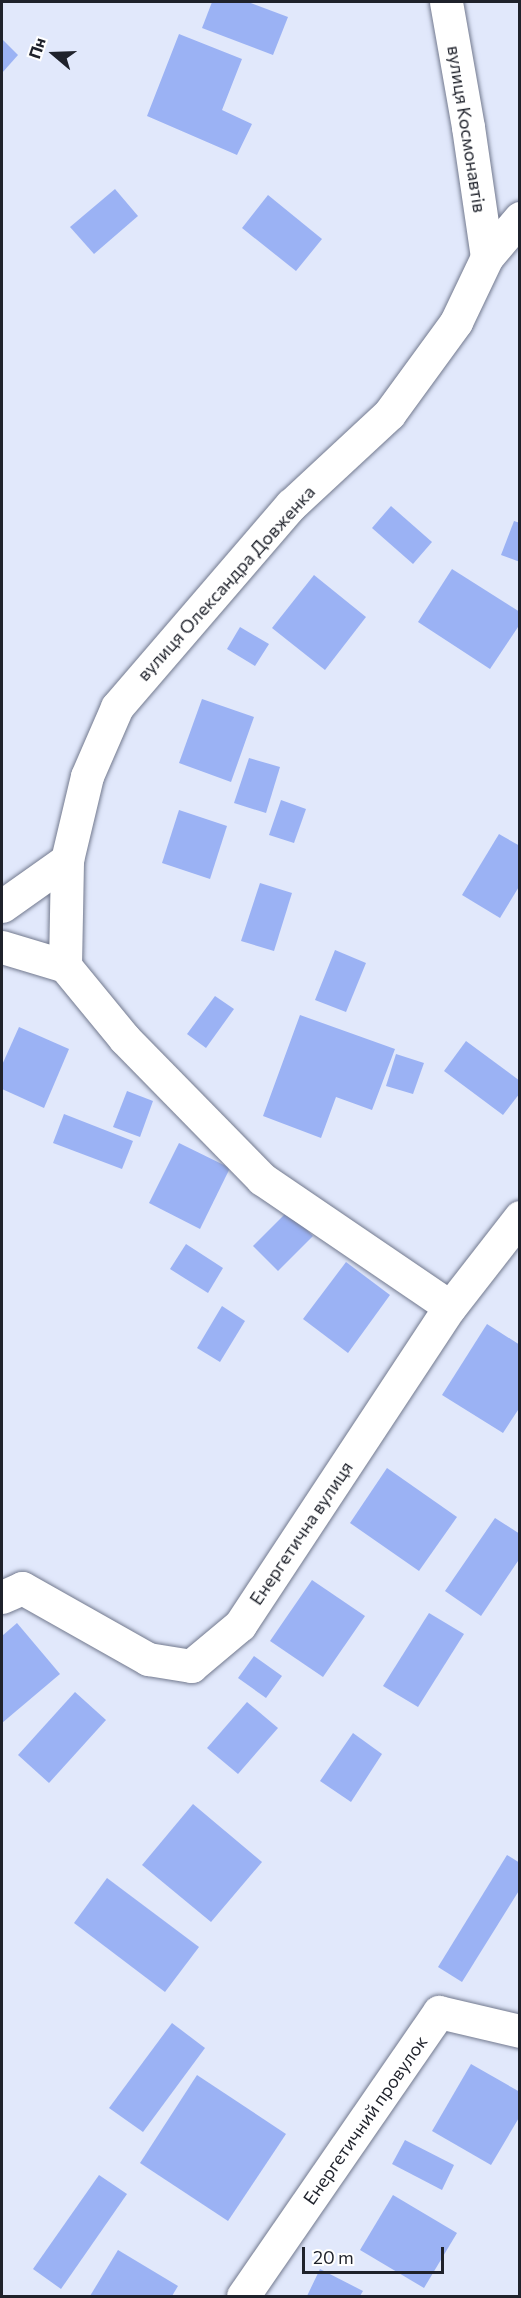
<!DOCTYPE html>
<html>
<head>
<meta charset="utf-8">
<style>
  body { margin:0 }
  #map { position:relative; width:521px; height:2298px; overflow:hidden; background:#e1e8fb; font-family:Commissioner,sans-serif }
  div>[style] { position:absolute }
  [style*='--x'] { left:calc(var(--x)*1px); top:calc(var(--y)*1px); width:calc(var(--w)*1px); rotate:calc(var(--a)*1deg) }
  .building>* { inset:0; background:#9bb2f4 }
  .roads { filter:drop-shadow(0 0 2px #72798e) drop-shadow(0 0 2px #72798e) }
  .minor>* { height:33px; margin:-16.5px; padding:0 16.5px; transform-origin:16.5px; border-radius:16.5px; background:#fff }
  span { translate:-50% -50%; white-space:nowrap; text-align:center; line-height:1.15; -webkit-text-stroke:4.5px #fff; paint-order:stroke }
  .street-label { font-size:18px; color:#1f222b }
  .frame { position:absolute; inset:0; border:3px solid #1f222b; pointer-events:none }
  .north { position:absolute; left:24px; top:24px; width:60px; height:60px; -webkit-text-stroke:4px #fff; paint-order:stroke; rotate:289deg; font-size:16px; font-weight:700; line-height:24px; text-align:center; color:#1f222b }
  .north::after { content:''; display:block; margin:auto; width:21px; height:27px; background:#1f222b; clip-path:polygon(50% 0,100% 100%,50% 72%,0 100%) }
  .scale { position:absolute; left:302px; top:2247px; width:142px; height:27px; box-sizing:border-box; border:3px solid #1f222b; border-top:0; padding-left:8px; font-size:18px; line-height:21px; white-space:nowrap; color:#1f222b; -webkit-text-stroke:4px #fff; paint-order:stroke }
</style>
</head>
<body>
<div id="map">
  <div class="building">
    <div style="clip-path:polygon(212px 2px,248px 2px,288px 17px,273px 55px,202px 28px)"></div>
    <div style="clip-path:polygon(179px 34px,242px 59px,222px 110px,252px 124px,237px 155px,147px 116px)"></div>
    <div style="clip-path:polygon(2px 39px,18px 55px,2px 73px)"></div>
    <div style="clip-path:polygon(115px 189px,138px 216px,94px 254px,70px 227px)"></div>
    <div style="clip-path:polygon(268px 195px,322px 239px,296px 271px,242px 228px)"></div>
    <div style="clip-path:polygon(391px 506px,432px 542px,413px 564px,372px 528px)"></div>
    <div style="clip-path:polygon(514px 521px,520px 523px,520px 562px,501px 555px)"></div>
    <div style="clip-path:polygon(452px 569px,520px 612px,520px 624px,490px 669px,418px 622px)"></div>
    <div style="clip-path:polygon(314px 575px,366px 617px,325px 670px,272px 628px)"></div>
    <div style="clip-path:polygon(240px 627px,269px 644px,255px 666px,227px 649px)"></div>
    <div style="clip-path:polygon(202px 699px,254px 717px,231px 782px,179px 763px)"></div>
    <div style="clip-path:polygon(249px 758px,280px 767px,266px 813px,234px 803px)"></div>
    <div style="clip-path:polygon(281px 800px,306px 809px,294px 843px,269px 835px)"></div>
    <div style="clip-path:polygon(179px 810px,227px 826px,210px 879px,162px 863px)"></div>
    <div style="clip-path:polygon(499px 834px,520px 846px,520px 885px,500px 918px,462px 895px)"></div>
    <div style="clip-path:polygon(260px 883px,292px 893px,274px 951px,241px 941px)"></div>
    <div style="clip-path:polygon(335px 950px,366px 963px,346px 1012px,315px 1000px)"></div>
    <div style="clip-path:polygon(215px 996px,234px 1009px,206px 1048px,187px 1034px)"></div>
    <div style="clip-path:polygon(300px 1015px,395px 1049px,372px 1110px,336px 1097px,321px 1138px,263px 1116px)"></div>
    <div style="clip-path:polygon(19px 1027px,69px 1049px,44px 1108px,2px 1089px,2px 1065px)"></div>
    <div style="clip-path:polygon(466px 1041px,520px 1081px,520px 1093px,503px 1115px,444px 1071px)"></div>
    <div style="clip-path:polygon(396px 1054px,424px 1063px,413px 1094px,386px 1086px)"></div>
    <div style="clip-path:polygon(127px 1091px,153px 1101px,140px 1137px,113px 1127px)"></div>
    <div style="clip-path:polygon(64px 1114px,133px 1141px,122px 1169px,53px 1143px)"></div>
    <div style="clip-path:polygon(179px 1143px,230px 1168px,200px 1229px,149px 1203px)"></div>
    <div style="clip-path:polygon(288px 1211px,313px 1236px,278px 1271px,253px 1246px)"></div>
    <div style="clip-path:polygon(186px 1244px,223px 1268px,208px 1293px,170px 1269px)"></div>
    <div style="clip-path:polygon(346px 1262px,390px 1295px,348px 1353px,303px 1319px)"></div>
    <div style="clip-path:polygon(222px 1306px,245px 1321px,220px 1362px,197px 1348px)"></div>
    <div style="clip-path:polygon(487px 1324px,520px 1345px,520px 1407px,503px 1433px,442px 1395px)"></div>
    <div style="clip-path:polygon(387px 1468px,457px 1517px,419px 1571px,350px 1523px)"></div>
    <div style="clip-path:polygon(495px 1518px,520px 1534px,520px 1558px,481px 1616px,445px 1591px)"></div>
    <div style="clip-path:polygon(312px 1580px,365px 1616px,323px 1677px,270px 1641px)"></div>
    <div style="clip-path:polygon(429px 1613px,464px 1634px,418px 1707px,383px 1686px)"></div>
    <div style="clip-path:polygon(17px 1623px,60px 1674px,2px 1723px,2px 1636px)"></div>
    <div style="clip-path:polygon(254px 1656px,282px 1676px,266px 1698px,238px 1678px)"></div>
    <div style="clip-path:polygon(75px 1692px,106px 1720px,49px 1783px,18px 1755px)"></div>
    <div style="clip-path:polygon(247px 1702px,278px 1728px,238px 1774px,207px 1748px)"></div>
    <div style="clip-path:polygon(353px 1733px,382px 1754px,351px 1802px,320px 1781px)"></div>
    <div style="clip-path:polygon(193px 1804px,262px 1862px,211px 1922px,142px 1865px)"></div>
    <div style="clip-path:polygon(507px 1855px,520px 1863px,520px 1889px,462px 1982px,438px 1967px)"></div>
    <div style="clip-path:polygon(107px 1878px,199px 1947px,165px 1992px,74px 1923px)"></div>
    <div style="clip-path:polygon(172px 2023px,205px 2048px,143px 2132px,109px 2108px)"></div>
    <div style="clip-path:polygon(471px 2064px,520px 2092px,520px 2116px,491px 2165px,432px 2131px)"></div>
    <div style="clip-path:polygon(197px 2075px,286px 2134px,228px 2221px,140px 2163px)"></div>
    <div style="clip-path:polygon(405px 2140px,454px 2165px,442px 2190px,392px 2164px)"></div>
    <div style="clip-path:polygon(99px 2175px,127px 2194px,61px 2289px,33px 2269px)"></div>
    <div style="clip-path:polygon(393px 2195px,457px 2233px,424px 2288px,360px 2250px)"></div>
    <div style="clip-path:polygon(118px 2250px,178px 2286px,172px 2296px,90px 2296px)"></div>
    <div style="clip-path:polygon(320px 2269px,363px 2291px,360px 2296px,307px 2296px)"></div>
  </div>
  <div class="roads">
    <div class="minor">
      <div style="--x:446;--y:2;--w:127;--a:80"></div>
      <div style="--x:468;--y:127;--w:131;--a:81.7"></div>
      <div style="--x:2;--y:906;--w:80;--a:-35.3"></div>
      <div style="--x:2;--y:947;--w:66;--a:16.8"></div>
      <div style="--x:65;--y:966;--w:94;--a:50.6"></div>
      <div style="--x:125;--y:1039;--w:196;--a:45.6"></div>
      <div style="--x:262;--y:1179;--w:227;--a:34.2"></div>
      <div style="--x:65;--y:966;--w:106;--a:-88.9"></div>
      <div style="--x:67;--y:860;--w:86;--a:-76.6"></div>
      <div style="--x:87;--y:776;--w:75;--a:-66.5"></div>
      <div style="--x:117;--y:707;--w:267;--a:-49.3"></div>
      <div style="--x:291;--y:505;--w:134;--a:-42.9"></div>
      <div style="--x:389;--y:414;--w:114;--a:-53.9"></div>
      <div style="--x:456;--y:322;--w:72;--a:-64.5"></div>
      <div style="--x:487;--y:257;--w:51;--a:-49.8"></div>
      <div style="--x:2;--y:1597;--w:22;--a:-24"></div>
      <div style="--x:22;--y:1588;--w:145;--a:29.4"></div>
      <div style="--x:148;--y:1659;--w:44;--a:9.2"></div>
      <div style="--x:191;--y:1666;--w:64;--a:-39.9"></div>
      <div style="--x:240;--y:1625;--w:381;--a:-56.6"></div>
      <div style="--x:450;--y:1307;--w:114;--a:-52.1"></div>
      <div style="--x:243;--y:2296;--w:345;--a:-55.4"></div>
      <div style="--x:439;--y:2012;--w:83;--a:13.2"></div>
    </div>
  </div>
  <div class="street-label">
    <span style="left:467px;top:129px;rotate:81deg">вулиця Космонавтів</span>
    <span style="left:226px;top:583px;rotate:-48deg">вулиця Олександра Довженка</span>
    <span style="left:301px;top:1533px;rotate:-56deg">Енергетична вулиця</span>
    <span style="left:365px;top:2120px;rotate:-55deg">Енергетичний провулок</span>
  </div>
  <div class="frame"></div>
  <div class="north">Пн</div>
  <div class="scale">20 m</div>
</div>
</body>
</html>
